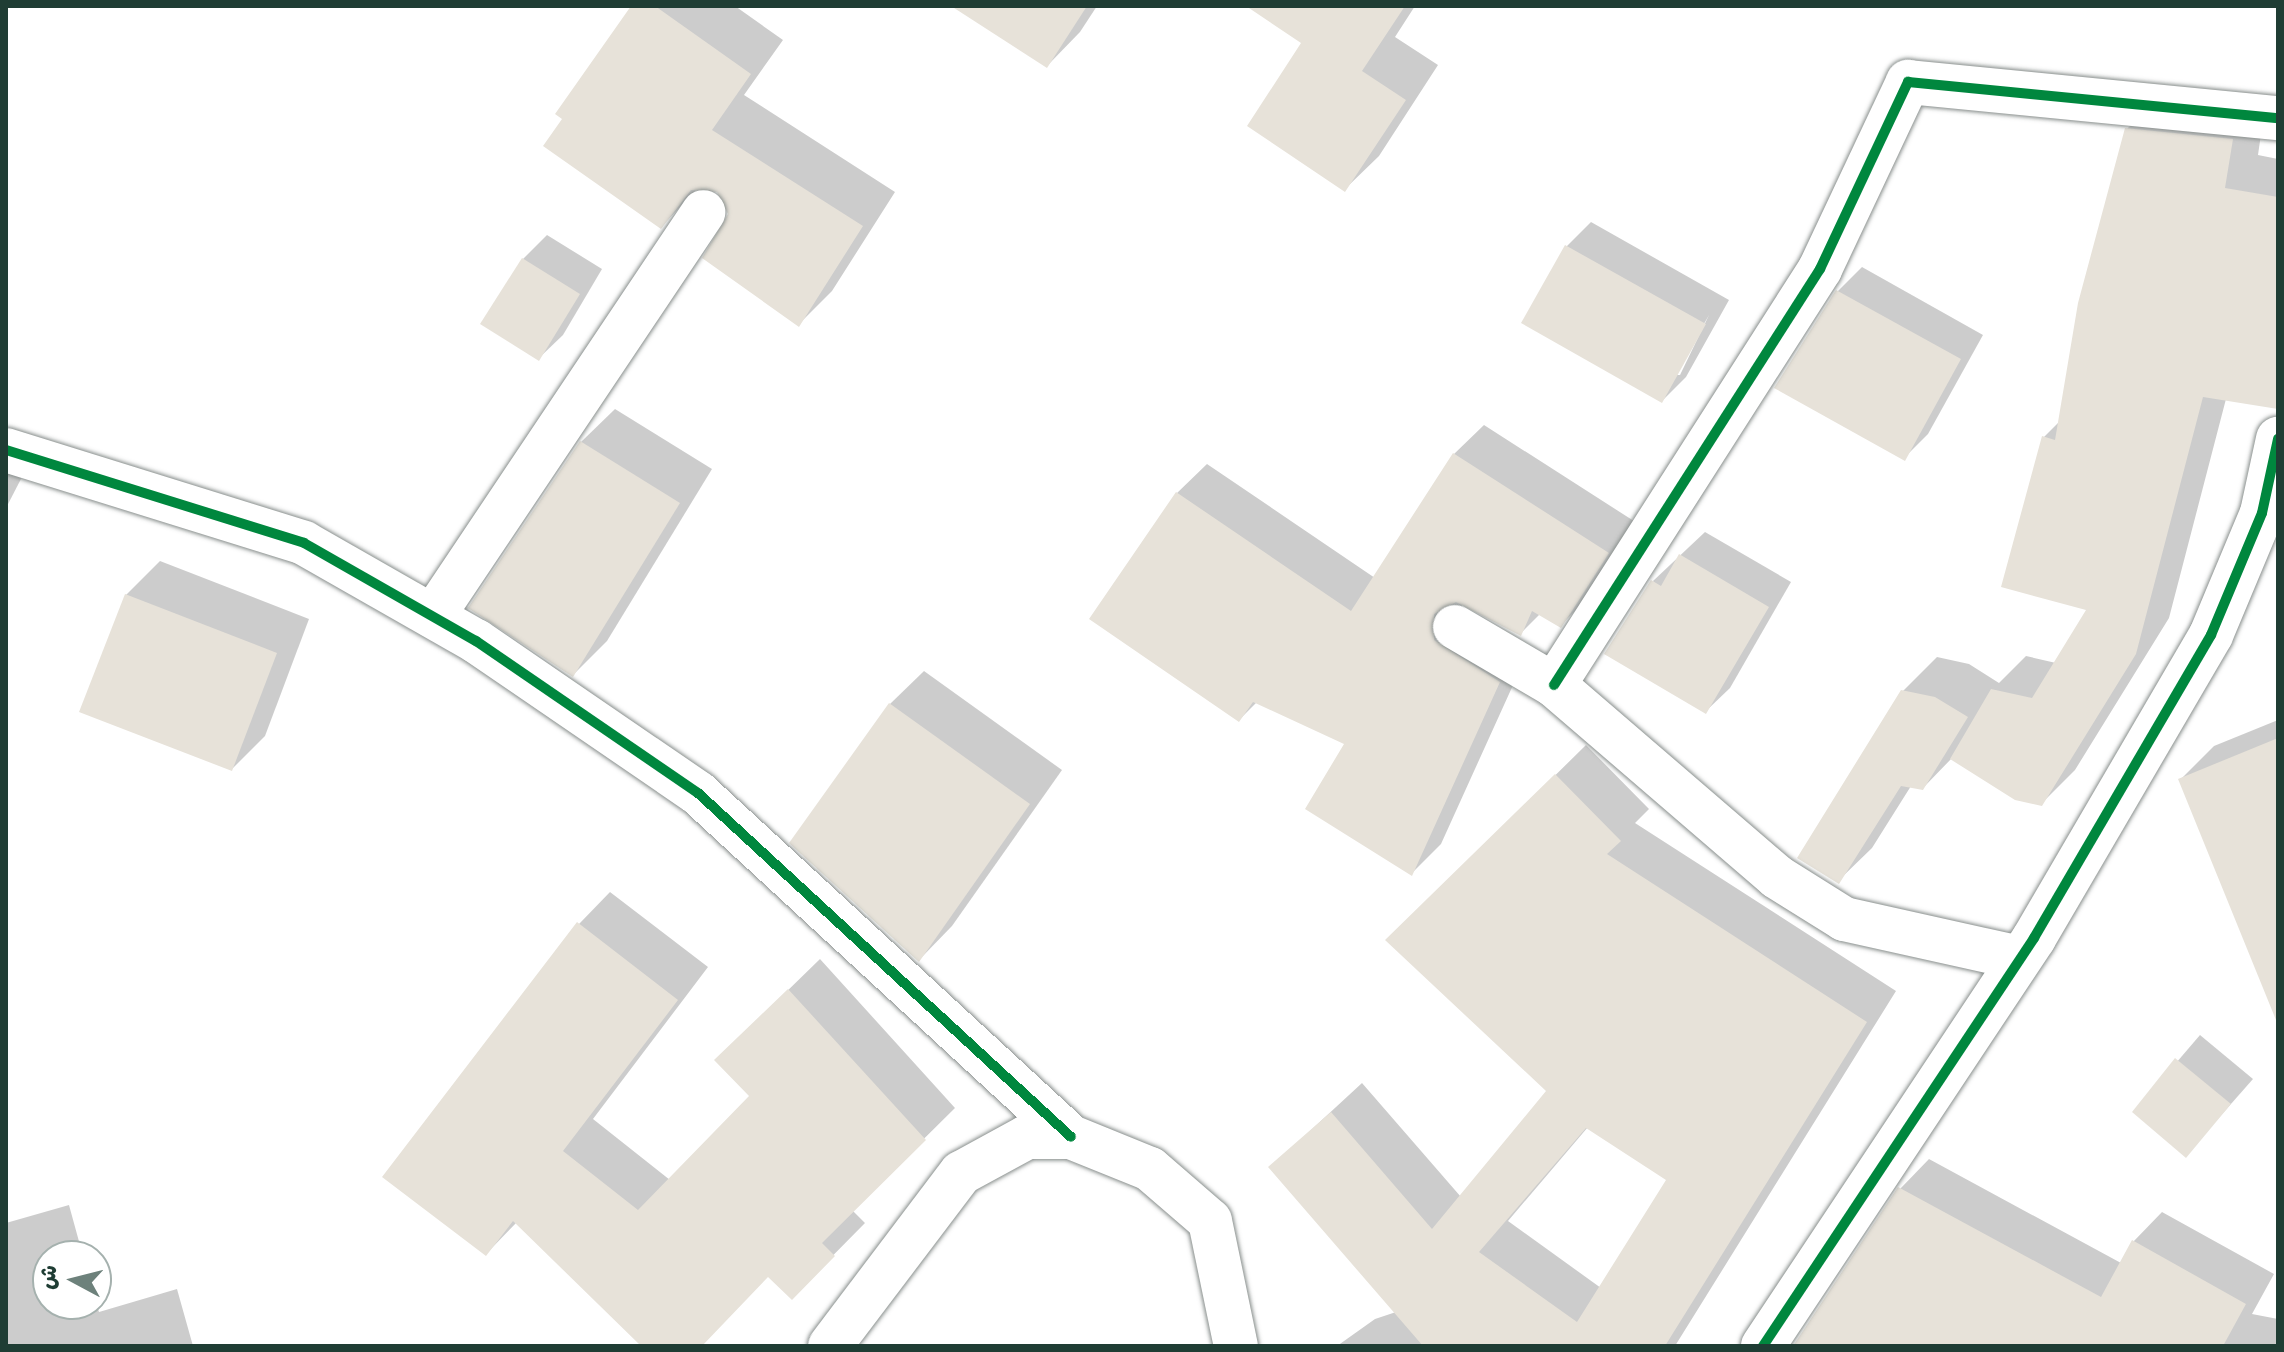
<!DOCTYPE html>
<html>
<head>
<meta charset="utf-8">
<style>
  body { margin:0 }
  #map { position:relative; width:2284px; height:1352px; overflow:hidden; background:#fff; font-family:Kalam,"Playpen Sans Arabic",sans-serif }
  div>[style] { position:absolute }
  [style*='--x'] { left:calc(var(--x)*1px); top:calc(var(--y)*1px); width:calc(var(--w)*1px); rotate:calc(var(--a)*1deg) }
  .shadow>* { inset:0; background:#0003 }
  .building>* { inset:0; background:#e7e2d9 }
  .roads { filter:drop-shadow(0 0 2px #898f8d) drop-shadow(0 0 2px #898f8d) }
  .minor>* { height:44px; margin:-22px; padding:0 22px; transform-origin:22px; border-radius:22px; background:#fff }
  .cycleway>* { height:10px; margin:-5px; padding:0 5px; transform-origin:5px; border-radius:5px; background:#00873e }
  span { translate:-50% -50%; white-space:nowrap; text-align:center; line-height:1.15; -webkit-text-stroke:7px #fff; paint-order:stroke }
  .frame { position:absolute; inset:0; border:8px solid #1f3d34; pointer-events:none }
  .north { position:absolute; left:32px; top:1240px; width:80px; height:80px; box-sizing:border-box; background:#fff; border:2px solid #a5b1ae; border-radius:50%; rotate:277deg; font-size:22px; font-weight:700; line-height:32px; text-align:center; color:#1f3d34 }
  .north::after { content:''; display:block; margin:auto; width:28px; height:36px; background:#6d817b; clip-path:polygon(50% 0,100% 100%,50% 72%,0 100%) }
</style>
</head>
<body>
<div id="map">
  <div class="shadow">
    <div style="clip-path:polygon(633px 6px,735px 6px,783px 40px,744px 95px,895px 192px,832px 291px,799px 324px,719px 190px,698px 188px,661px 227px)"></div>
    <div style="clip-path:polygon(987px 6px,1097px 6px,1080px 32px,1047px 66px)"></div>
    <div style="clip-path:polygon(1288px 6px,1415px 6px,1395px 37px,1438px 65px,1379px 156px,1345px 189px,1304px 43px)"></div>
    <div style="clip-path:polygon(2160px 95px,2265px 106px,2258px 155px,2278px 159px,2278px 402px,2226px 399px,2169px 618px,2075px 770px,2041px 804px,1952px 758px,1923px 788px,1911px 786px,1872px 848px,1838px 881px,1903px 691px,1937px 657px,1969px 664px,1999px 683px,2026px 656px,2056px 663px,2089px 609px,2044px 437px,2061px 420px,2127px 129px)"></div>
    <div style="clip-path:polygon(evenodd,1591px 222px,1729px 300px,1686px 377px,1662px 401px,1524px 323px,1567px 246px,1591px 222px,1709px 315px,1680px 375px,1675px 375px,1709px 315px)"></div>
    <div style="clip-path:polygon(547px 235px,602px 269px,563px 335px,539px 358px,523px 259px)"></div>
    <div style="clip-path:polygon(1862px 267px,1983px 335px,1928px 434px,1904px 458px,1776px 387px,1838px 291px)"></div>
    <div style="clip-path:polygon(615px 409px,712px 469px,607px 641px,573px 675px,581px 442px)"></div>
    <div style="clip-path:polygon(1484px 425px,1637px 523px,1590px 596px,1560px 626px,1540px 614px,1520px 634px,1462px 603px,1462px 611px,1528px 652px,1441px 844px,1412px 873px,1347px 743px,1257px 702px,1239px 720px,1092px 619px,1177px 493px,1207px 464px,1375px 578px,1454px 454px)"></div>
    <div style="clip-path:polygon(6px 469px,22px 477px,6px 508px)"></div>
    <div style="clip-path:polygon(1705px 532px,1791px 582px,1730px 688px,1706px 711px,1653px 581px)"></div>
    <div style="clip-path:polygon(160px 561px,309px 619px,265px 736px,232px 769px,126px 595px)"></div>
    <div style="clip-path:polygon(924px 671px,1062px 770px,952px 926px,919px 960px,890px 704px)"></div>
    <div style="clip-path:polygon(2278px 720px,2278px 1020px,2180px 780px,2214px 746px)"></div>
    <div style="clip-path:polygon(evenodd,1586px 745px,1649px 809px,1635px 823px,1896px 991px,1675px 1346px,1337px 1346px,1375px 1319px,1396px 1312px,1271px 1167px,1362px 1083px,1461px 1197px,1549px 1091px,1388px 940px,1586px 745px,1588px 1127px,1669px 1179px,1601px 1288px,1508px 1221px,1588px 1127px)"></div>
    <div style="clip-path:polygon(610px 892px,708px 967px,593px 1119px,670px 1180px,751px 1096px,748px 1029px,820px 959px,955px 1108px,852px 1210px,865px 1223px,792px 1297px,769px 1275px,700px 1346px,644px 1346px,517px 1222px,486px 1254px,579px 924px)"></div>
    <div style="clip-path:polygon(2200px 1035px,2253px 1079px,2186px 1155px,2134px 1112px)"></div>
    <div style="clip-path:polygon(1929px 1159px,2121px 1263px,2133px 1242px,2162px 1212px,2274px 1274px,2252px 1314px,2278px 1319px,2278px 1346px,1807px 1346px,1900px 1189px)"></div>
    <div style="clip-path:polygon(69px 1205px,83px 1256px,48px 1256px,48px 1304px,96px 1302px,99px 1312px,177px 1289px,193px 1346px,6px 1346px,6px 1223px)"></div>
  </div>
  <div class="building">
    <div style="clip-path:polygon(631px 6px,655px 6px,751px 74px,712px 130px,863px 226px,799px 327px,702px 258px,728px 214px,717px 192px,691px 190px,661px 229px,543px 146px,562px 119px,555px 114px)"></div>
    <div style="clip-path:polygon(951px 6px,1087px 6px,1047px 68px)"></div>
    <div style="clip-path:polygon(1246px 6px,1405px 6px,1362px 71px,1406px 100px,1345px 192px,1247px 126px,1301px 43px)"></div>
    <div style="clip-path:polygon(2125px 128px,2233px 139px,2225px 188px,2278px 197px,2278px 409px,2203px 397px,2136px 654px,2042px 806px,2015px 800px,1950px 759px,1991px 689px,2032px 698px,2086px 610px,2001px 587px,2042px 436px,2055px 440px,2078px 303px)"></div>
    <div style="clip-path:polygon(1565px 245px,1706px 324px,1662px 403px,1521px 323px)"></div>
    <div style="clip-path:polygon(522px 258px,580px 294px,539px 361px,480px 324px)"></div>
    <div style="clip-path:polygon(1836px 290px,1961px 359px,1905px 461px,1774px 388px)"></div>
    <div style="clip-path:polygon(580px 441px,680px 503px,573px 677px,468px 608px)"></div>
    <div style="clip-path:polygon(1453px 453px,1609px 553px,1561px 628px,1532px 611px,1521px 636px,1456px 602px,1434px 614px,1434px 640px,1500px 682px,1412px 876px,1305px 809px,1344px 744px,1253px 702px,1239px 722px,1089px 619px,1176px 492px,1351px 611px)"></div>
    <div style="clip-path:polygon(1679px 554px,1769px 607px,1706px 714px,1604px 654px,1651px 580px,1661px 586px)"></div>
    <div style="clip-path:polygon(125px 594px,277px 653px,232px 771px,79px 712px)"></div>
    <div style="clip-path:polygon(1901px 690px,1935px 697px,1968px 717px,1923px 790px,1901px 786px,1839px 884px,1797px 858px)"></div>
    <div style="clip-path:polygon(889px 703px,1030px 804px,919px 962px,789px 843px)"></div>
    <div style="clip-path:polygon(2278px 738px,2278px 1020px,2276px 1020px,2178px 779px)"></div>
    <div style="clip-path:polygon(evenodd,1555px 774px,1621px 841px,1607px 854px,1867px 1022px,1665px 1346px,1423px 1346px,1268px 1167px,1331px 1112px,1432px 1229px,1546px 1091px,1385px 940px,1555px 774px,1586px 1128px,1666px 1180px,1577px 1322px,1479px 1252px,1586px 1128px)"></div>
    <div style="clip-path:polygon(577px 922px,678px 1000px,563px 1151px,638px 1210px,749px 1096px,714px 1060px,788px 989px,926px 1140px,822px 1243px,835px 1256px,792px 1300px,768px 1277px,702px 1346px,641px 1346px,513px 1221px,486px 1256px,382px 1177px)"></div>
    <div style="clip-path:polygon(2175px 1058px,2231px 1104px,2186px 1158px,2132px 1112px)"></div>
    <div style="clip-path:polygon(1898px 1187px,2101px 1297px,2132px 1240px,2246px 1304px,2223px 1346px,1793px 1346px)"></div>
  </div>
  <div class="roads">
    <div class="minor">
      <div style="--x:6;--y:450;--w:312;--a:17.3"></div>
      <div style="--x:304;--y:543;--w:198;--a:29.7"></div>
      <div style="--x:476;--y:641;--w:269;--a:34.4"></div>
      <div style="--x:698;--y:793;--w:507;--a:42.68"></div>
      <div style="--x:433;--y:616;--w:486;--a:-56.2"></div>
      <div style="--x:1455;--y:627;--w:115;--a:30.4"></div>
      <div style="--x:1554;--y:685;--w:294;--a:40.7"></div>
      <div style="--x:1777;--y:877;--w:79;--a:32.1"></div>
      <div style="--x:1844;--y:919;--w:180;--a:12.5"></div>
      <div style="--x:1554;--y:685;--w:494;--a:-57.4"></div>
      <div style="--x:1820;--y:269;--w:207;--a:-64.8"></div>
      <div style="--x:1908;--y:82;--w:372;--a:5.6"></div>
      <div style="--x:830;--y:1346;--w:217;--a:-52.9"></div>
      <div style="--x:961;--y:1173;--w:75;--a:-28.6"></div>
      <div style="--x:1027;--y:1137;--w:44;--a:0"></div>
      <div style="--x:1071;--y:1137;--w:85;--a:22.1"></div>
      <div style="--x:1150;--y:1169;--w:79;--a:40.9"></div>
      <div style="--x:1210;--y:1221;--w:128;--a:78.3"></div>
      <div style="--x:1763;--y:1346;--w:490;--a:-56.4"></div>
      <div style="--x:2034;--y:938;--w:351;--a:-59.7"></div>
      <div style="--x:2211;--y:635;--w:132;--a:-67.3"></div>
      <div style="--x:2262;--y:513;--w:76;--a:-77.8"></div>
    </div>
  </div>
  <div class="cycleway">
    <div style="--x:6;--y:450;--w:312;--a:17.3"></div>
    <div style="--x:304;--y:543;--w:198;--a:29.7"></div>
    <div style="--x:476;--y:641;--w:269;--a:34.4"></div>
    <div style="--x:698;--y:793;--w:507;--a:42.68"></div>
    <div style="--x:1554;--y:685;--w:494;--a:-57.4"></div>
    <div style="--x:1820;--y:269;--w:207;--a:-64.8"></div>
    <div style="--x:1908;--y:82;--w:372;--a:5.6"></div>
    <div style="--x:1763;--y:1346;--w:490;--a:-56.4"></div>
    <div style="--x:2034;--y:938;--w:351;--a:-59.7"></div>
    <div style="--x:2211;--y:635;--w:132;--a:-67.3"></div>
    <div style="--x:2262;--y:513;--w:76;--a:-77.8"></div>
  </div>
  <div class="frame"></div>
  <div class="north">ش</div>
</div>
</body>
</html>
